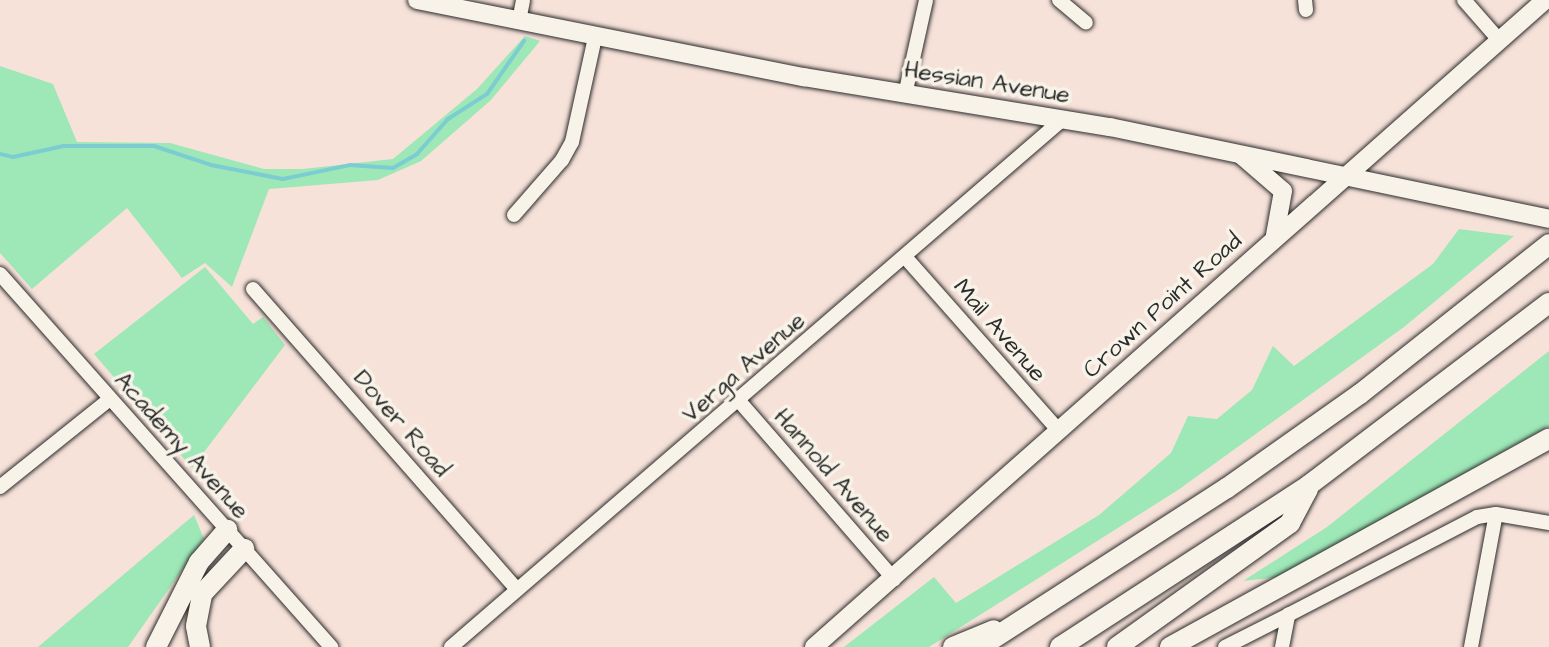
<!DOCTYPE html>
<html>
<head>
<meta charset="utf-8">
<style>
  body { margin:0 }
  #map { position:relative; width:1549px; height:647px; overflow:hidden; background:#f7e2da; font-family:"Architects Daughter",sans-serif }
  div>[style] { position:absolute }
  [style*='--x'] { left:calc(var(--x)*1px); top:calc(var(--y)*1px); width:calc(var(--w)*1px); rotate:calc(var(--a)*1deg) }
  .green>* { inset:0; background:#9ee7b7 }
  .stream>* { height:4px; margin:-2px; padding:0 2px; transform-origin:2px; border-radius:2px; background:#7ccdd2 }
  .roads { filter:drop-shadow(0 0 2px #2b2b2b) drop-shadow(0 0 2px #2b2b2b) }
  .minor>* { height:14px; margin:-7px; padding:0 7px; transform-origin:7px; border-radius:7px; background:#f7f3e8 }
  .major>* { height:18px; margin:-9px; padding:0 9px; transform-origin:9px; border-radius:9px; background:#f7f3e8 }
  .highway>* { height:20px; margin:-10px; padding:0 10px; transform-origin:10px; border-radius:10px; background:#f7f3e8 }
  span { translate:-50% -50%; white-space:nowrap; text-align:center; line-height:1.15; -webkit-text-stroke:7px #f7f3e8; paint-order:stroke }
  .street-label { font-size:24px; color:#2b2b2b }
</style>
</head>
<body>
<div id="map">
  <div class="green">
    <div style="clip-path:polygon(525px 36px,540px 41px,491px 100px,421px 161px,378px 180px,269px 189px,232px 287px,205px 263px,182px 278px,127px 208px,32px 289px,0 253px,0 66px,53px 84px,77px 142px,170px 143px,264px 169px,303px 169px,393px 159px,477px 89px)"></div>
    <div style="clip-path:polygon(1459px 229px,1514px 236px,1404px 327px,1178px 490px,929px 647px,844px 647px,934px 577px,956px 603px,1099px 515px,1171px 453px,1188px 416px,1217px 419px,1252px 390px,1273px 346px,1294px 366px,1433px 264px)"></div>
    <div style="clip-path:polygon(205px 267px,253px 324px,263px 317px,285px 345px,192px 468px,94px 354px)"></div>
    <div style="clip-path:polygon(1549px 351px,1549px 426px,1279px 577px,1243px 581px,1327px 527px)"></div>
    <div style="clip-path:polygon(194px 515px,204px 539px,128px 647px,38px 647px)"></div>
  </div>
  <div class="stream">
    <div style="--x:0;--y:154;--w:13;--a:13"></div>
    <div style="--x:13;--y:157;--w:52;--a:-12.2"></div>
    <div style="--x:64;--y:146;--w:90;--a:0"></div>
    <div style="--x:154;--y:146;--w:60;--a:18.4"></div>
    <div style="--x:211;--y:165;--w:73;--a:11"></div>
    <div style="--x:283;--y:179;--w:68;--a:-11.8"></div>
    <div style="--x:350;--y:165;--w:43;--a:4"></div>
    <div style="--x:393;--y:168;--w:28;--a:-30"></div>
    <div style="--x:417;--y:154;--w:47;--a:-48.5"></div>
    <div style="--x:448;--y:119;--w:46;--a:-32.7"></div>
    <div style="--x:487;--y:94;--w:65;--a:-55.1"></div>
  </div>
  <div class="roads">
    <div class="minor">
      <div style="--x:1059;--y:0;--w:35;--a:40"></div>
      <div style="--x:1305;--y:0;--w:10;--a:84"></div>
      <div style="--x:1464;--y:0;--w:53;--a:48.8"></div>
      <div style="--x:519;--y:21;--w:21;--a:-79"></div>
      <div style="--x:905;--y:95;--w:97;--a:-77.5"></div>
      <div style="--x:514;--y:215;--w:73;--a:-48.9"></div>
      <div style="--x:562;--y:160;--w:21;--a:-61"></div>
      <div style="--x:572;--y:142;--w:107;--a:-77.6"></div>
      <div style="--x:906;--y:258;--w:232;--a:48.5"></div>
      <div style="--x:0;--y:274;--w:499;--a:48.4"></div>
      <div style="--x:253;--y:289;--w:398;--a:48.7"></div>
      <div style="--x:740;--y:402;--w:235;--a:49"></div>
      <div style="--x:0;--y:487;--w:141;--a:-38.7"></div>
      <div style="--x:451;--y:647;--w:808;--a:-40.79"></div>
      <div style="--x:1225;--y:647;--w:71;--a:-26.9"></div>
      <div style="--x:1282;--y:647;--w:33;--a:-79"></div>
      <div style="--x:1288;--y:615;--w:213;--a:-27.4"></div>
      <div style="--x:1477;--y:517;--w:19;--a:-9"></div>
      <div style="--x:1496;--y:514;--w:54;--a:9.6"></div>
      <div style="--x:1471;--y:647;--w:135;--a:-79.4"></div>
    </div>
    <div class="major">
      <div style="--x:417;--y:0;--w:395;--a:11.3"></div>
      <div style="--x:804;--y:77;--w:310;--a:9.3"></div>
      <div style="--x:1110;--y:127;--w:449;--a:11.8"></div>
      <div style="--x:1241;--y:155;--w:55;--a:40.6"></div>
      <div style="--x:1283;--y:191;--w:45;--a:100.3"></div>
      <div style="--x:814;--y:647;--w:976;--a:-41.51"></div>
    </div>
    <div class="highway">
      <div style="--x:156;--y:647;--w:95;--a:-63.2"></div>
      <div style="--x:199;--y:562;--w:43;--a:-48.8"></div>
      <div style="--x:200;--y:647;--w:21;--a:-101"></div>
      <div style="--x:196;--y:626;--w:33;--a:-79"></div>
      <div style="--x:202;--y:594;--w:62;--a:-47"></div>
      <div style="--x:953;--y:647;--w:44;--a:-22.5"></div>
      <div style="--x:980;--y:647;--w:294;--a:-32.8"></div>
      <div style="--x:1227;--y:488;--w:163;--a:-35.3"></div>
      <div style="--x:1360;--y:394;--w:241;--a:-38.4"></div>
      <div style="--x:1060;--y:647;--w:297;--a:-33"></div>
      <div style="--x:1309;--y:485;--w:301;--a:-37.2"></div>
      <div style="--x:1117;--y:647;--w:213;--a:-35.6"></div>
      <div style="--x:1290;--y:523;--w:38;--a:-62"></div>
      <div style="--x:1170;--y:647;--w:432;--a:-28.8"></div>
    </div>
  </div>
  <div class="street-label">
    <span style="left:987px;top:83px;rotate:9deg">Hessian Avenue</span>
    <span style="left:1163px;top:306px;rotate:-42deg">Crown Point Road</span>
    <span style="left:999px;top:331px;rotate:49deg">Mail Avenue</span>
    <span style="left:744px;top:368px;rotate:-41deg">Verga Avenue</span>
    <span style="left:401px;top:424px;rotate:49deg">Dover Road</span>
    <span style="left:181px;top:446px;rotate:48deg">Academy Avenue</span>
    <span style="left:833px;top:476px;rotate:49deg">Hannold Avenue</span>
  </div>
</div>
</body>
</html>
